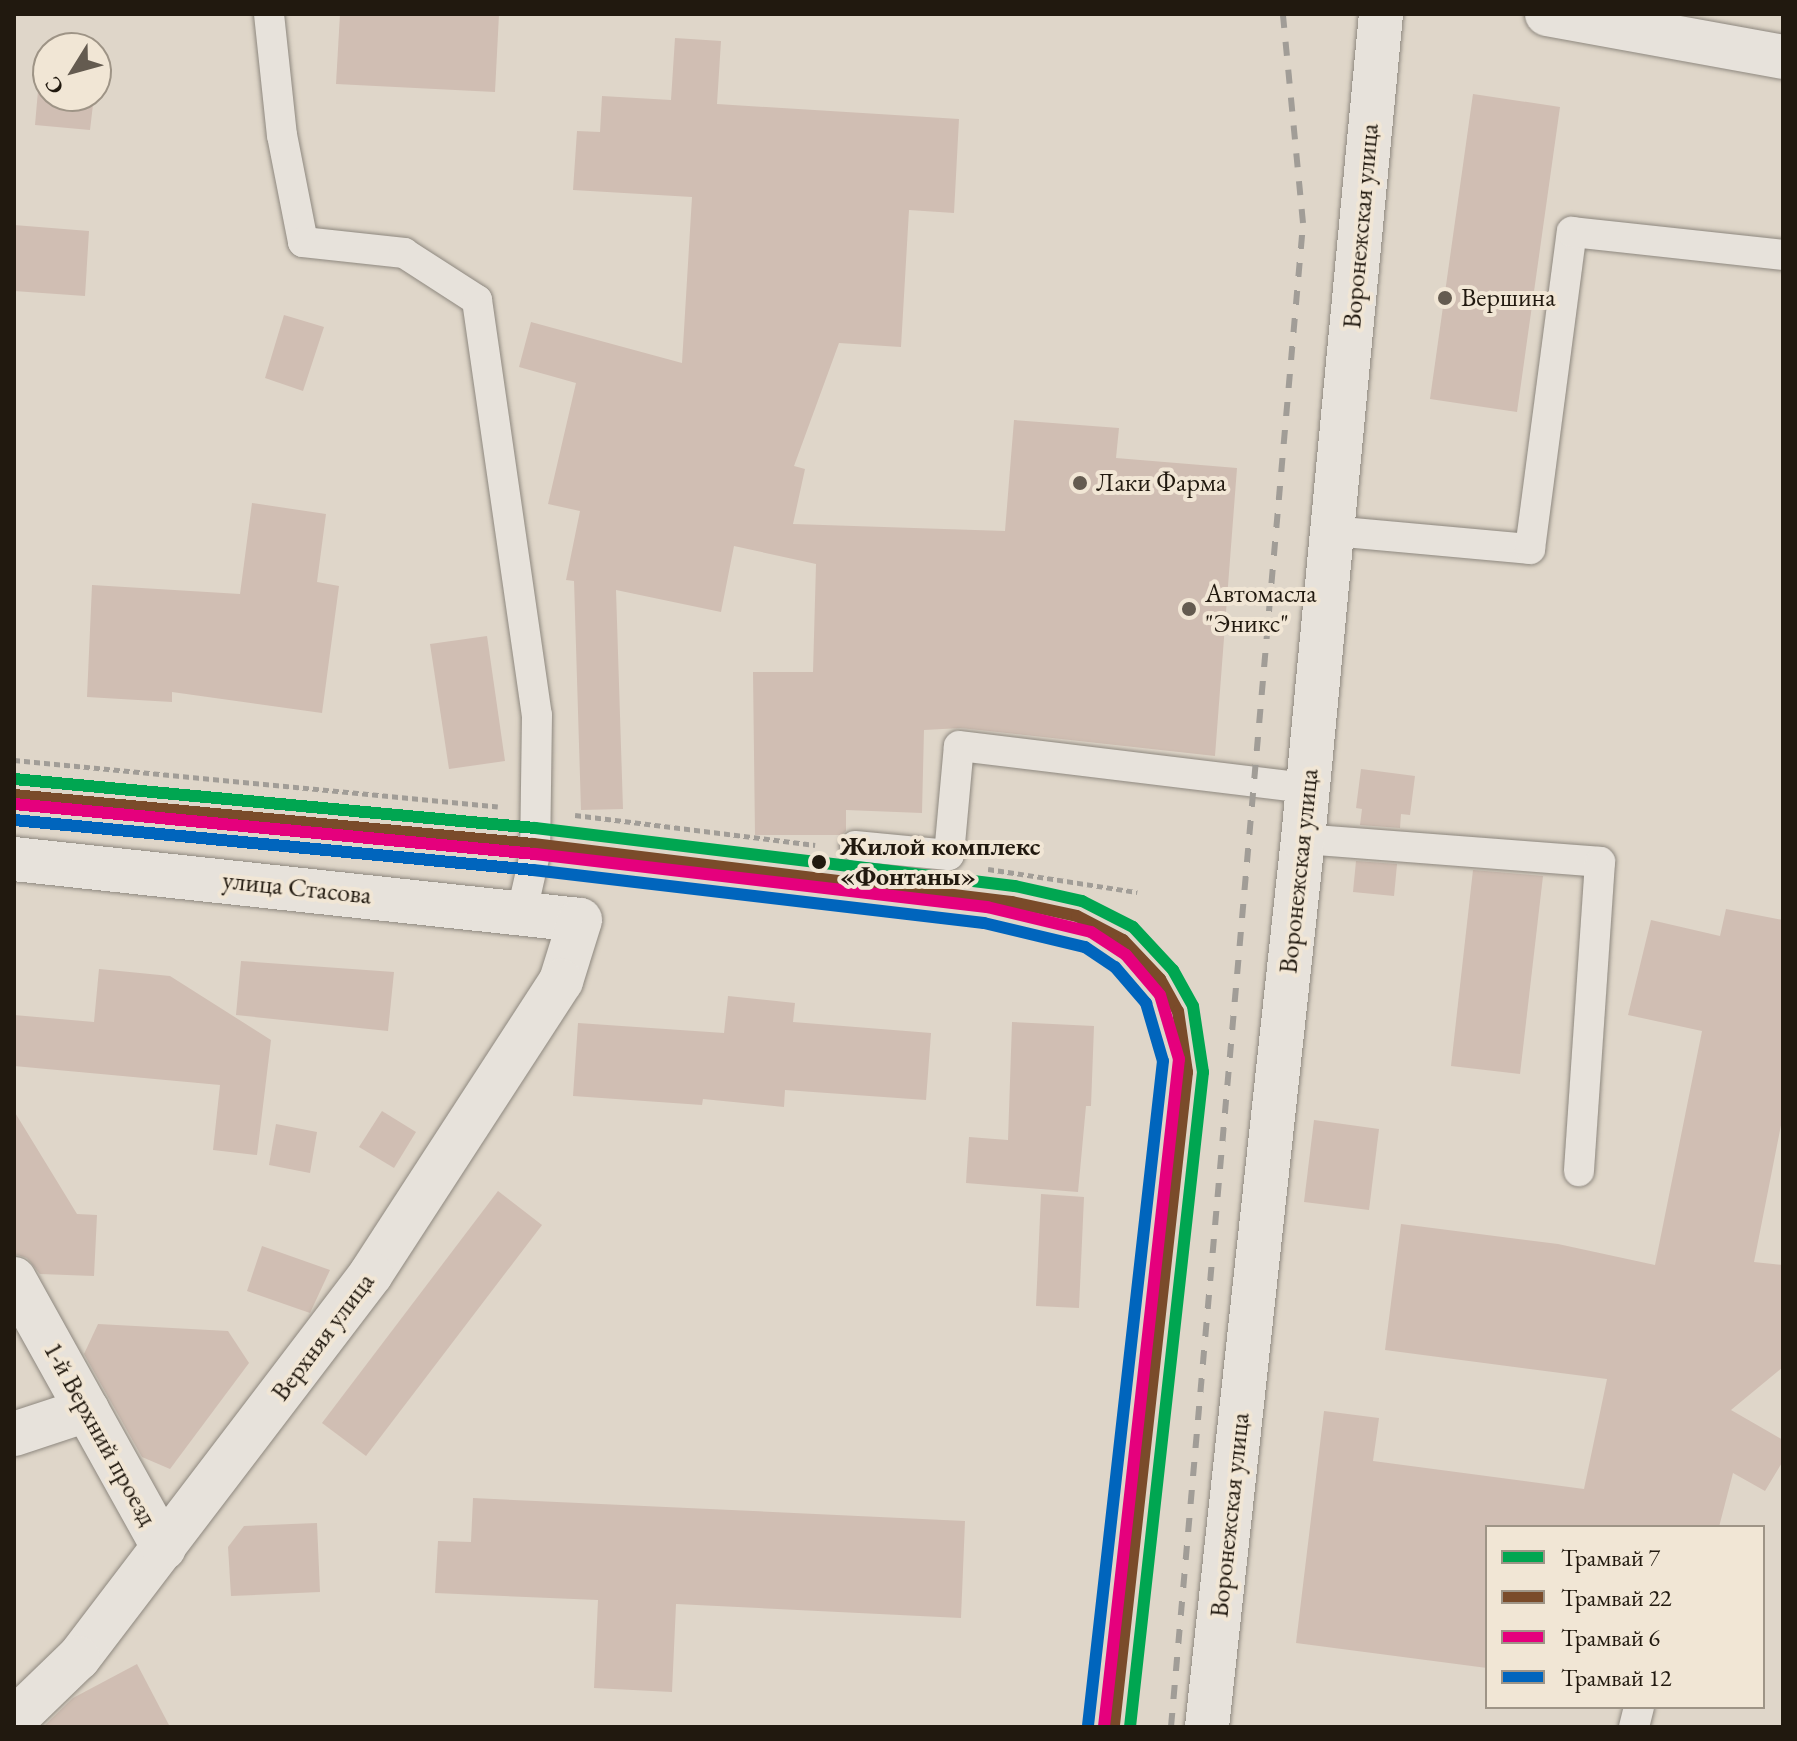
<!DOCTYPE html>
<html>
<head>
<meta charset="utf-8">
<style>
  body { margin:0 }
  #map { position:relative; width:1797px; height:1741px; overflow:hidden; background:#dfd6c9; font-family:"EB Garamond",serif }
  div>[style] { position:absolute }
  [style*='--x'] { left:calc(var(--x)*1px); top:calc(var(--y)*1px); width:calc(var(--w)*1px); rotate:calc(var(--a)*1deg) }
  .building>* { inset:0; background:#d0beb3 }
  .path>* { height:5px; margin-top:-2.5px; transform-origin:0; background:repeating-linear-gradient(90deg,#a19d97 0 6px,transparent 0 10px) }
  .roads { filter:drop-shadow(0 0 2px #8e887f) drop-shadow(0 0 2px #8e887f) }
  .service>* { height:30px; margin:-15px; padding:0 15px; transform-origin:15px; border-radius:15px; background:#e7e2db }
  .minor>* { height:44px; margin:-22px; padding:0 22px; transform-origin:22px; border-radius:22px; background:#e7e2db }
  .tertiary>* { height:44px; margin:-22px; padding:0 22px; transform-origin:22px; border-radius:22px; background:#e7e2db }
  .rail>* { height:6px; margin-top:-3px; transform-origin:0; background:repeating-linear-gradient(90deg,#a19d97 0 14px,transparent 0 28px) }
  .tram-1>* { height:12px; margin:-6px; padding:0 6px; transform-origin:6px; border-radius:6px; background:#00a651 }
  .tram-2>* { height:12px; margin:-6px; padding:0 6px; transform-origin:6px; border-radius:6px; background:#7a4b2a }
  .tram-3>* { height:12px; margin:-6px; padding:0 6px; transform-origin:6px; border-radius:6px; background:#e5007d }
  .tram-4>* { height:12px; margin:-6px; padding:0 6px; transform-origin:6px; border-radius:6px; background:#0065bd }
  .dots>* { width:22px; height:22px; translate:-50% -50%; box-sizing:border-box; border:4px solid #f1e6d5; border-radius:50% }
  span { translate:-50% -50%; white-space:nowrap; text-align:center; line-height:1.15; -webkit-text-stroke:8px #f1e6d5; paint-order:stroke }
  .street-label { font-size:26px; color:#21190f }
  .poi-label { font-size:26px; color:#21190f }
  .left { translate:0 -50%; text-align:left }
  .stop-label { font-size:26px; color:#21190f; font-weight:700 }
  .frame { position:absolute; inset:0; border:16px solid #21190f; pointer-events:none }
  .legend { position:absolute; left:1485px; top:1525px; width:280px; height:184px; box-sizing:border-box; background:#f1e6d5; border:2px solid #9e9486; margin:0; padding:10px 14px; list-style:none; font-size:24px; color:#21190f }
  .legend li { display:flex; align-items:center; gap:16px; height:40px }
  .legend b { width:40px; border:2px solid #9e9486 }
  .north { position:absolute; left:32px; top:32px; width:80px; height:80px; box-sizing:border-box; background:#f1e6d5; border:2px solid #9e9486; border-radius:50%; rotate:233deg; font-size:22px; font-weight:700; line-height:32px; text-align:center; color:#21190f }
  .north::after { content:''; display:block; margin:auto; width:28px; height:36px; background:#645b50; clip-path:polygon(50% 0,100% 100%,50% 72%,0 100%) }
</style>
</head>
<body>
<div id="map">
  <div class="building">
    <div style="clip-path:polygon(340px 14px,499px 14px,495px 92px,336px 84px)"></div>
    <div style="clip-path:polygon(675px 38px,721px 41px,717px 104px,959px 119px,954px 213px,909px 210px,901px 347px,839px 343px,794px 466px,805px 469px,793px 524px,1005px 531px,1014px 420px,1119px 428px,1116px 458px,1237px 468px,1215px 756px,961px 728px,924px 730px,922px 813px,846px 810px,846px 831px,841px 835px,755px 835px,753px 672px,813px 672px,816px 564px,734px 546px,721px 612px,616px 590px,623px 809px,581px 810px,574px 581px,566px 580px,580px 511px,548px 504px,576px 383px,519px 367px,531px 322px,682px 363px,692px 197px,573px 190px,577px 131px,600px 132px,602px 96px,671px 100px)"></div>
    <div style="clip-path:polygon(41px 56px,48px 56px,48px 96px,94px 96px,90px 130px,35px 125px)"></div>
    <div style="clip-path:polygon(1473px 94px,1560px 107px,1517px 412px,1430px 399px)"></div>
    <div style="clip-path:polygon(14px 225px,89px 231px,85px 296px,14px 291px)"></div>
    <div style="clip-path:polygon(284px 315px,324px 327px,303px 391px,265px 378px)"></div>
    <div style="clip-path:polygon(252px 503px,326px 514px,317px 582px,339px 586px,322px 713px,172px 692px,172px 702px,87px 697px,92px 585px,240px 594px)"></div>
    <div style="clip-path:polygon(487px 636px,505px 761px,449px 769px,430px 644px)"></div>
    <div style="clip-path:polygon(1361px 769px,1415px 776px,1410px 815px,1401px 814px,1400px 828px,1360px 825px,1362px 809px,1356px 808px)"></div>
    <div style="clip-path:polygon(1356px 861px,1397px 864px,1394px 896px,1353px 892px)"></div>
    <div style="clip-path:polygon(1473px 870px,1543px 876px,1520px 1074px,1451px 1066px)"></div>
    <div style="clip-path:polygon(1726px 909px,1783px 920px,1783px 1115px,1754px 1262px,1783px 1265px,1783px 1367px,1731px 1410px,1783px 1440px,1783px 1461px,1765px 1491px,1733px 1473px,1719px 1527px,1487px 1527px,1487px 1668px,1296px 1643px,1324px 1411px,1379px 1418px,1373px 1461px,1584px 1489px,1607px 1379px,1385px 1350px,1401px 1224px,1558px 1244px,1655px 1265px,1702px 1031px,1628px 1015px,1651px 920px,1720px 936px)"></div>
    <div style="clip-path:polygon(241px 961px,394px 972px,388px 1031px,236px 1015px)"></div>
    <div style="clip-path:polygon(99px 969px,170px 976px,271px 1040px,257px 1155px,213px 1150px,220px 1085px,14px 1066px,14px 1015px,94px 1022px)"></div>
    <div style="clip-path:polygon(728px 996px,795px 1003px,793px 1022px,931px 1033px,926px 1100px,785px 1090px,784px 1107px,703px 1099px,702px 1105px,573px 1096px,578px 1023px,724px 1033px)"></div>
    <div style="clip-path:polygon(1012px 1022px,1094px 1026px,1091px 1106px,1086px 1106px,1078px 1192px,966px 1183px,969px 1137px,1008px 1140px)"></div>
    <div style="clip-path:polygon(14px 1111px,77px 1214px,97px 1215px,94px 1276px,40px 1274px,27px 1258px,14px 1254px)"></div>
    <div style="clip-path:polygon(382px 1111px,416px 1132px,394px 1168px,359px 1147px)"></div>
    <div style="clip-path:polygon(1314px 1120px,1379px 1129px,1369px 1210px,1304px 1202px)"></div>
    <div style="clip-path:polygon(276px 1124px,317px 1132px,310px 1173px,269px 1165px)"></div>
    <div style="clip-path:polygon(498px 1191px,542px 1225px,366px 1456px,322px 1423px)"></div>
    <div style="clip-path:polygon(1041px 1194px,1084px 1197px,1079px 1308px,1036px 1306px)"></div>
    <div style="clip-path:polygon(262px 1246px,330px 1270px,310px 1313px,247px 1291px)"></div>
    <div style="clip-path:polygon(98px 1324px,228px 1331px,249px 1363px,170px 1469px,142px 1457px,84px 1354px)"></div>
    <div style="clip-path:polygon(473px 1498px,965px 1521px,961px 1618px,676px 1604px,672px 1692px,594px 1688px,598px 1600px,435px 1593px,438px 1541px,471px 1542px)"></div>
    <div style="clip-path:polygon(317px 1523px,320px 1592px,231px 1596px,228px 1547px,244px 1526px)"></div>
    <div style="clip-path:polygon(137px 1664px,170px 1727px,43px 1727px,73px 1698px)"></div>
  </div>
  <div class="path">
    <div style="--x:14;--y:760;--w:486;--a:5.5"></div>
    <div style="--x:575;--y:815;--w:242;--a:7.1"></div>
    <div style="--x:988;--y:869;--w:151;--a:8.8"></div>
  </div>
  <div class="roads">
    <div class="service">
      <div style="--x:269;--y:14;--w:122;--a:83.9"></div>
      <div style="--x:282;--y:135;--w:109;--a:78.9"></div>
      <div style="--x:303;--y:242;--w:102;--a:6.2"></div>
      <div style="--x:404;--y:253;--w:87;--a:32.8"></div>
      <div style="--x:477;--y:300;--w:419;--a:81.8"></div>
      <div style="--x:537;--y:715;--w:139;--a:90.8"></div>
      <div style="--x:535;--y:854;--w:58;--a:102.8"></div>
      <div style="--x:1332;--y:531;--w:199;--a:5.2"></div>
      <div style="--x:1530;--y:549;--w:320;--a:-82.5"></div>
      <div style="--x:1572;--y:232;--w:212;--a:6.2"></div>
      <div style="--x:1303;--y:839;--w:298;--a:4.4"></div>
      <div style="--x:1600;--y:862;--w:310;--a:93.9"></div>
      <div style="--x:855;--y:846;--w:94;--a:5.5"></div>
      <div style="--x:949;--y:855;--w:109;--a:-84.8"></div>
      <div style="--x:959;--y:746;--w:352;--a:6.9"></div>
      <div style="--x:1634;--y:1727;--w:21;--a:-76"></div>
    </div>
    <div class="minor">
      <div style="--x:1547;--y:14;--w:240;--a:10.3"></div>
      <div style="--x:14;--y:859;--w:569;--a:6.15"></div>
      <div style="--x:580;--y:920;--w:64;--a:107.3"></div>
      <div style="--x:561;--y:981;--w:349;--a:123"></div>
      <div style="--x:371;--y:1274;--w:483;--a:127.3"></div>
      <div style="--x:78;--y:1658;--w:89;--a:135.9"></div>
      <div style="--x:14;--y:1279;--w:308;--a:60.9"></div>
      <div style="--x:14;--y:1434;--w:77;--a:-18.2"></div>
    </div>
    <div class="tertiary">
      <div style="--x:1207;--y:1727;--w:893;--a:-83.83"></div>
      <div style="--x:1303;--y:839;--w:829;--a:-84.6"></div>
    </div>
  </div>
  <div class="rail">
    <div style="--x:1171;--y:1727;--w:1510;--a:-84.98"></div>
    <div style="--x:1303;--y:223;--w:210;--a:-95.5"></div>
  </div>
  <div class="tram-1">
    <div style="--x:14;--y:779;--w:523;--a:5.37"></div>
    <div style="--x:535;--y:828;--w:483;--a:6.9"></div>
    <div style="--x:1015;--y:886;--w:69;--a:12.6"></div>
    <div style="--x:1082;--y:901;--w:57;--a:27"></div>
    <div style="--x:1133;--y:927;--w:59;--a:47.1"></div>
    <div style="--x:1173;--y:970;--w:41;--a:60.9"></div>
    <div style="--x:1193;--y:1006;--w:67;--a:81.4"></div>
    <div style="--x:1203;--y:1072;--w:659;--a:96.36"></div>
  </div>
  <div class="tram-2">
    <div style="--x:14;--y:795;--w:521;--a:5.39"></div>
    <div style="--x:533;--y:844;--w:482;--a:6.9"></div>
    <div style="--x:1012;--y:902;--w:66;--a:12.2"></div>
    <div style="--x:1077;--y:916;--w:52;--a:27.6"></div>
    <div style="--x:1123;--y:940;--w:54;--a:46.5"></div>
    <div style="--x:1160;--y:979;--w:37;--a:61"></div>
    <div style="--x:1178;--y:1011;--w:62;--a:81.6"></div>
    <div style="--x:1187;--y:1072;--w:657;--a:96.38"></div>
  </div>
  <div class="tram-3">
    <div style="--x:14;--y:804;--w:523;--a:5.48"></div>
    <div style="--x:535;--y:854;--w:455;--a:6.7"></div>
    <div style="--x:987;--y:907;--w:107;--a:13.5"></div>
    <div style="--x:1091;--y:932;--w:42;--a:33.3"></div>
    <div style="--x:1126;--y:955;--w:52;--a:49.6"></div>
    <div style="--x:1160;--y:995;--w:67;--a:73.5"></div>
    <div style="--x:1179;--y:1059;--w:672;--a:96.41"></div>
  </div>
  <div class="tram-4">
    <div style="--x:14;--y:820;--w:521;--a:5.5"></div>
    <div style="--x:533;--y:870;--w:454;--a:6.7"></div>
    <div style="--x:984;--y:923;--w:104;--a:13.4"></div>
    <div style="--x:1085;--y:947;--w:36;--a:34"></div>
    <div style="--x:1115;--y:967;--w:48;--a:49.3"></div>
    <div style="--x:1146;--y:1003;--w:60;--a:73.7"></div>
    <div style="--x:1163;--y:1061;--w:668;--a:96.44"></div>
  </div>
  <div class="dots">
    <div style="left:1445px;top:298px;background:#645b50"></div>
    <div style="left:1080px;top:483px;background:#645b50"></div>
    <div style="left:1189px;top:609px;background:#645b50"></div>
    <div style="left:819px;top:862px;background:#21190f"></div>
  </div>
  <div class="street-label">
    <span style="left:1361px;top:226px;rotate:-85deg">Воронежская улица</span>
    <span style="left:1299px;top:871px;rotate:-84deg">Воронежская улица</span>
    <span style="left:297px;top:888px;rotate:6deg">улица Стасова</span>
    <span style="left:323px;top:1337px;rotate:-53deg">Верхняя улица</span>
    <span style="left:100px;top:1434px;rotate:61deg">1-й Верхний проезд</span>
    <span style="left:1230px;top:1515px;rotate:-84deg">Воронежская улица</span>
  </div>
  <div class="poi-label">
    <span class="left" style="left:1461px;top:298px">Вершина</span>
    <span class="left" style="left:1096px;top:483px">Лаки Фарма</span>
    <span class="left" style="left:1205px;top:609px">Автомасла<br>"Эникс"</span>
  </div>
  <div class="stop-label">
    <span class="left" style="left:840px;top:862px">Жилой комплекс<br>«Фонтаны»</span>
  </div>
  <div class="frame"></div>
  <ul class="legend">
  <li><b style="height:10px;background:#00a651"></b>Трамвай 7</li>
  <li><b style="height:10px;background:#7a4b2a"></b>Трамвай 22</li>
  <li><b style="height:10px;background:#e5007d"></b>Трамвай 6</li>
  <li><b style="height:10px;background:#0065bd"></b>Трамвай 12</li>
  </ul>
  <div class="north">С</div>
</div>
</body>
</html>
